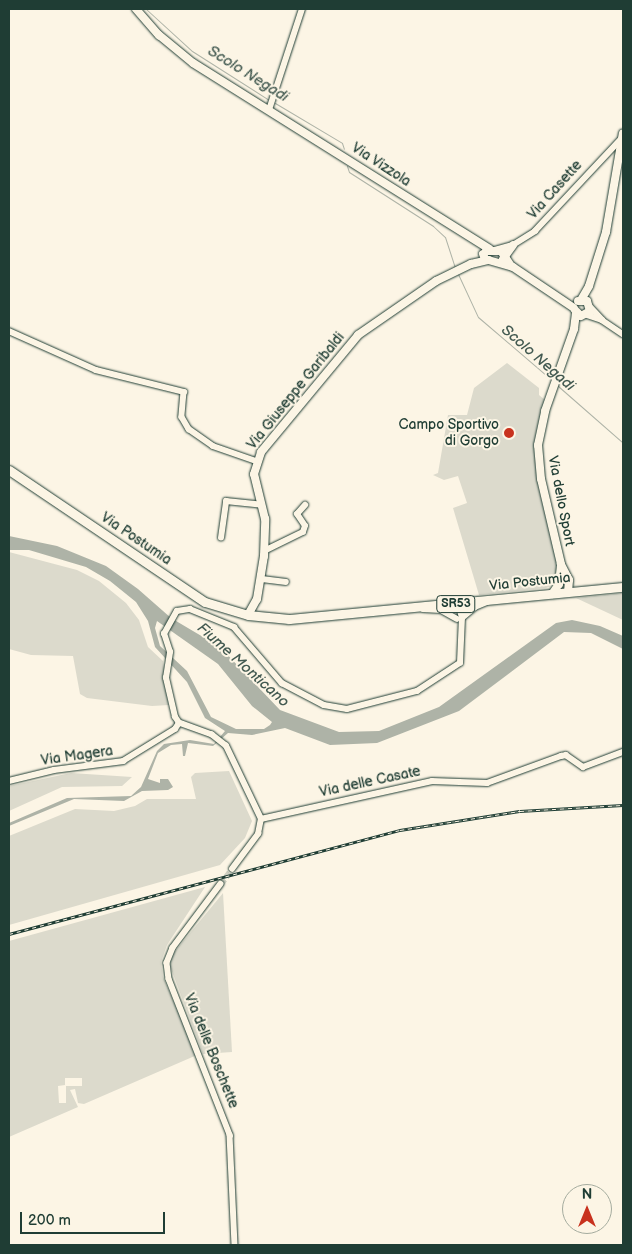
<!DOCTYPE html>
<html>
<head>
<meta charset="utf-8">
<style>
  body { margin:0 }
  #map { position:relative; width:632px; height:1254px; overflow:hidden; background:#fcf5e5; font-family:"Balsamiq Sans",sans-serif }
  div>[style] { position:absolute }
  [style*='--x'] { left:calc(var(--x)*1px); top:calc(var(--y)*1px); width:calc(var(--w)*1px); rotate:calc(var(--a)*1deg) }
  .green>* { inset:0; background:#dcdacc }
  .water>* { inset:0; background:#aeb3a7 }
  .stream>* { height:1px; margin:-0.5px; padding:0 0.5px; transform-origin:0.5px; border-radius:0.5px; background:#aeb3a7 }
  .minor-tunnel>* { height:5.5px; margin-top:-2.75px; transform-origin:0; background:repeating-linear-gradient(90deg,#d0d0c2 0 5.5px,transparent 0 8.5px) }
  .roads { filter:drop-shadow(0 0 1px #1f3d34) drop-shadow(0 0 1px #1f3d34) }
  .minor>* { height:5.5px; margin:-2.75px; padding:0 2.75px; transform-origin:2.75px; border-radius:2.75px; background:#fcf5e5 }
  .tertiary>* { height:8px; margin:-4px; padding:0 4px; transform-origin:4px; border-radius:4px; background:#fcf5e5 }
  .primary>* { height:9px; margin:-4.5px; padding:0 4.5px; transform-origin:4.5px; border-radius:4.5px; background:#fcf5e5 }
  .rail>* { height:3px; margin-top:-1.5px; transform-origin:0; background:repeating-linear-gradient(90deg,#fcf5e5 0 4px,#1f3d34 0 8px); box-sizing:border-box; border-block:1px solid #1f3d34 }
  .dots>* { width:14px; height:14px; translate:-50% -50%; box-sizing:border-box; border:2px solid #fcf5e5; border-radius:50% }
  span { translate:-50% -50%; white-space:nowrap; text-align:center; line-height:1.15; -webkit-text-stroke:4px #fcf5e5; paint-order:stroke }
  .shield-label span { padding:1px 4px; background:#fcf5e5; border:1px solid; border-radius:4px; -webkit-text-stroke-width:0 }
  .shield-label { font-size:12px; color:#1f3d34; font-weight:700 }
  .street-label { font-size:14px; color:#1f3d34 }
  .poi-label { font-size:14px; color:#1f3d34 }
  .right { translate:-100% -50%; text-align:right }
  .water-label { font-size:15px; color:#435a51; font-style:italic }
  .frame { position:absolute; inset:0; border:10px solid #1f3d34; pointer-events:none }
  .north { position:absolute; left:562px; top:1184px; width:50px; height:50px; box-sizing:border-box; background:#fcf5e5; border:1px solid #a4ab9e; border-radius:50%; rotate:0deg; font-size:14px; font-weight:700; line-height:20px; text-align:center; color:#1f3d34 }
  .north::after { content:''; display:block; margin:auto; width:18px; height:22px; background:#c8321e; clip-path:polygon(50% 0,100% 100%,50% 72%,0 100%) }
  .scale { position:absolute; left:20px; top:1212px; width:145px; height:22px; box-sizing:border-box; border:2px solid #1f3d34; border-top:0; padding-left:6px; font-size:15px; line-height:18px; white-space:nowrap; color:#1f3d34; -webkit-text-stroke:4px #fcf5e5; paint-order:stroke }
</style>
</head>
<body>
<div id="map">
  <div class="green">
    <div style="clip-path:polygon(507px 363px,539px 388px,539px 395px,545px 400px,537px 433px,558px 571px,553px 585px,546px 588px,479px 595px,453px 508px,467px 503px,458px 476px,444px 480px,433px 475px,438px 473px,448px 415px,467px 415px,474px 388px)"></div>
    <div style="clip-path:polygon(9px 552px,77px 570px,99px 581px,126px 603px,139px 620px,148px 647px,163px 661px,169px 705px,152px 706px,87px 698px,80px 694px,73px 656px,31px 655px,9px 649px)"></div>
    <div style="clip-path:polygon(623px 593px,623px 620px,576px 598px)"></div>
    <div style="clip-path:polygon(229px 771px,252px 821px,245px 838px,220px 865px,9px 925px,9px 836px,75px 809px,114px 811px,135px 806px,147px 799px,196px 799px,191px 777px,195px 773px)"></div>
    <div style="clip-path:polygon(71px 773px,132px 777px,122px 786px,62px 787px,9px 811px,9px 786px)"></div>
    <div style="clip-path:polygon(evenodd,205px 887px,167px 945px,161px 962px,163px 977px,197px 1055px,84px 1104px,78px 1103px,75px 1089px,70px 1090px,78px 1107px,9px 1137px,9px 941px,205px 887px,65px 1078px,82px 1078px,82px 1086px,66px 1086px,66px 1103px,59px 1103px,58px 1086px,65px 1085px,65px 1078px)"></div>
    <div style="clip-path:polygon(223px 893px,232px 1052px,203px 1054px,170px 966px,172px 955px)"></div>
  </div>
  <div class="water">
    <div style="clip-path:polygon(evenodd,9px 536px,57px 546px,106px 566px,138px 589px,171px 618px,220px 647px,280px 710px,339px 732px,379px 731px,439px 707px,556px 623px,572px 620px,600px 626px,623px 636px,623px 649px,591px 633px,564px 632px,459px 711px,377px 743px,330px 745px,285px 728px,252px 735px,228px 733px,213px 746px,188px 743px,185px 756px,183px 756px,182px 744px,171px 745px,158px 753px,148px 779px,160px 783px,160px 779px,168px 779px,173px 787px,168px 790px,142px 791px,124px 801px,74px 799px,9px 826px,9px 823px,67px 798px,131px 796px,141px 787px,157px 751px,164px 744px,190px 740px,214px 744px,225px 731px,205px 718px,187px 682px,155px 647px,148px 621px,136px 602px,110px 581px,86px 567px,29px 550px,9px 550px,9px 536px,157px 621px,218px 664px,252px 706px,272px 722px,270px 725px,264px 729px,236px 729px,211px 717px,187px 671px,160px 646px,155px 628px,157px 621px)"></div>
  </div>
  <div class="stream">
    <div style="--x:146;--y:9;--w:62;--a:42.4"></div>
    <div style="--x:192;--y:51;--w:91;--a:32.5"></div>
    <div style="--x:275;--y:103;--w:78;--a:30.8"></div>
    <div style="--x:342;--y:143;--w:6;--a:72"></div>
    <div style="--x:347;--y:166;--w:6;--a:72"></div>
    <div style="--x:349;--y:172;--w:100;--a:32.7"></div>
    <div style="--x:433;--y:226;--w:16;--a:43"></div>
    <div style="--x:445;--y:237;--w:33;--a:72"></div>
    <div style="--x:458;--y:274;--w:47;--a:65.1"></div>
    <div style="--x:478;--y:317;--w:99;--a:40.5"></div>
    <div style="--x:558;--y:386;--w:86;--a:41.2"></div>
  </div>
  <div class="minor-tunnel">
    <div style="--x:221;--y:884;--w:19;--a:-54"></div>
  </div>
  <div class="roads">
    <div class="minor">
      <div style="--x:269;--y:110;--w:106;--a:-71.9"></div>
      <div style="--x:495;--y:250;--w:19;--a:-16"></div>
      <div style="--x:513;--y:245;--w:26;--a:-32"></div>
      <div style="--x:535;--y:231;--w:129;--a:-46.9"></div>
      <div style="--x:587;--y:315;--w:16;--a:18"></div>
      <div style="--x:602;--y:320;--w:16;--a:-133"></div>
      <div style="--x:602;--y:320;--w:25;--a:34"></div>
      <div style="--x:9;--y:331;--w:95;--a:24.1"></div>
      <div style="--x:96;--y:370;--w:91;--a:14"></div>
      <div style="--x:184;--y:392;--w:25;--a:95"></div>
      <div style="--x:182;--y:417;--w:14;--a:60"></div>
      <div style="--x:189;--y:429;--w:29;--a:35"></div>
      <div style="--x:213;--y:446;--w:46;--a:19.2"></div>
      <div style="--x:221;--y:538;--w:37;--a:-82"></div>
      <div style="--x:226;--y:501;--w:36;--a:6"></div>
      <div style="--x:264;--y:551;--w:43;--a:-26"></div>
      <div style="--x:303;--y:532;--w:6;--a:-72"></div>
      <div style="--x:305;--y:526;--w:14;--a:-124"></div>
      <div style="--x:297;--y:514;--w:12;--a:-48"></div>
      <div style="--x:262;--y:579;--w:24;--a:7"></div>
      <div style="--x:423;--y:609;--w:18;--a:3"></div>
      <div style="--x:441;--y:610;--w:18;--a:29"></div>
      <div style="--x:462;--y:618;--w:17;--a:-40"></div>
      <div style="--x:475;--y:607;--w:15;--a:-23"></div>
      <div style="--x:9;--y:781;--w:46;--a:-13.7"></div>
      <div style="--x:54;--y:770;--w:70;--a:-7.4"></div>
      <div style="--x:123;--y:761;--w:61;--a:-31.6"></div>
      <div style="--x:175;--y:729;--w:7;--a:-56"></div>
      <div style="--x:261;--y:819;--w:175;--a:-12.5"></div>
      <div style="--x:432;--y:781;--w:55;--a:2.1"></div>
      <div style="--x:487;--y:783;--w:79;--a:-20"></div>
      <div style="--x:561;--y:756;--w:5;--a:-11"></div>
      <div style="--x:566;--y:755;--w:21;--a:35"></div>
      <div style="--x:583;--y:767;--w:43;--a:-20.6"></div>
      <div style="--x:232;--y:869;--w:44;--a:-53.4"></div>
      <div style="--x:258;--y:834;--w:15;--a:-79"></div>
      <div style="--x:261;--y:819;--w:81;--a:-115.6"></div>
      <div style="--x:226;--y:746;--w:18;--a:-142"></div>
      <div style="--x:212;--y:735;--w:35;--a:-160"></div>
      <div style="--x:179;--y:723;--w:7;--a:-124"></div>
      <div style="--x:175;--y:717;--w:40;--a:-103"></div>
      <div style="--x:166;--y:678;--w:26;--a:-81"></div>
      <div style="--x:170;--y:652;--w:19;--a:-108"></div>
      <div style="--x:164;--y:634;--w:26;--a:-61"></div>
      <div style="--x:177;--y:611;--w:13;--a:-9"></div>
      <div style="--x:190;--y:609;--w:48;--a:22.2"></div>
      <div style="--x:234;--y:627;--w:74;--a:49.4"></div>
      <div style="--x:282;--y:683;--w:47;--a:27.6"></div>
      <div style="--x:324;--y:705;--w:23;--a:10"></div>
      <div style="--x:347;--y:709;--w:72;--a:-14.4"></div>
      <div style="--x:417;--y:691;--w:51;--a:-33.1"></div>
      <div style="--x:460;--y:663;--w:45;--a:-87.5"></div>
      <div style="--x:462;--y:618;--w:16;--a:-105"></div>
      <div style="--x:221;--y:884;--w:80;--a:126.9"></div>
      <div style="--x:173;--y:948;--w:16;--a:112"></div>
      <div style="--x:167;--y:963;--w:16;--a:83"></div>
      <div style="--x:169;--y:979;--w:168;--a:68.6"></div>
      <div style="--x:230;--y:1135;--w:110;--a:87.4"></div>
    </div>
    <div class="tertiary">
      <div style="--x:136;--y:9;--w:35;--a:49"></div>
      <div style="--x:159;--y:35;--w:44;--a:39.5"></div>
      <div style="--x:193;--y:63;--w:350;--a:32.1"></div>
      <div style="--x:486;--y:251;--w:15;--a:0"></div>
      <div style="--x:501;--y:251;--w:18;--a:56"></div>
      <div style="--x:483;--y:254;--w:5;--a:68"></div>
      <div style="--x:485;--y:259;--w:29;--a:16"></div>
      <div style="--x:513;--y:267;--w:73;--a:33.9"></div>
      <div style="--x:503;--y:259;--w:17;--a:-54"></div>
      <div style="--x:581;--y:300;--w:16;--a:-60"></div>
      <div style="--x:589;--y:286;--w:57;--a:-72.5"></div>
      <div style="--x:606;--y:232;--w:100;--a:-80.3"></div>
      <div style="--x:575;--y:310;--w:8;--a:45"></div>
      <div style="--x:581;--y:316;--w:10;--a:-29"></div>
      <div style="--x:590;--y:311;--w:10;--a:-107"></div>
      <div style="--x:587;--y:301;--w:9;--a:180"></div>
      <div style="--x:568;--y:592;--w:12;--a:-85"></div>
      <div style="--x:569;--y:580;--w:18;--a:-117"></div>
      <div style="--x:561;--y:564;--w:87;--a:-103.2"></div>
      <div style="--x:541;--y:479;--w:34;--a:-95"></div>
      <div style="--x:538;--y:445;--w:35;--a:-78"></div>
      <div style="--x:545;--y:411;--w:87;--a:-70.5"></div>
      <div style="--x:574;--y:329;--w:16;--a:-83"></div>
      <div style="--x:552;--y:594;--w:12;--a:-55"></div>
      <div style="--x:559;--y:584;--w:18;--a:-84"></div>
      <div style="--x:248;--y:615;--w:18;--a:-61"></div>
      <div style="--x:257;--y:599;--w:44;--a:-80.8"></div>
      <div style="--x:264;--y:556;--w:37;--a:-88"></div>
      <div style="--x:265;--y:519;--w:46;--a:-103.7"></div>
      <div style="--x:254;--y:474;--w:23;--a:-72"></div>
      <div style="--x:261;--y:452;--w:152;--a:-50.3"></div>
      <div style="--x:358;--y:335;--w:95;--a:-34.7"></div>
      <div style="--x:436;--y:281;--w:39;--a:-26"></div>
      <div style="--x:471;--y:264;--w:18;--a:-13"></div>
    </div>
    <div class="primary">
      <div style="--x:9;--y:470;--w:236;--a:34"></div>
      <div style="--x:205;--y:602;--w:45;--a:16.8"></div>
      <div style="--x:248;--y:615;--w:41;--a:5.6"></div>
      <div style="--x:289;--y:619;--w:336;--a:-5.5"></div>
    </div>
  </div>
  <div class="rail">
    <div style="--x:9;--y:934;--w:405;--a:-14.9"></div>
    <div style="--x:400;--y:830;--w:121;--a:-9"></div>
    <div style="--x:520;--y:811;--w:103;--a:-3.3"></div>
  </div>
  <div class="dots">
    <div style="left:509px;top:433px;background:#c8321e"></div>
  </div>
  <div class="shield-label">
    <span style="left:456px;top:604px">SR53</span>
  </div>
  <div class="street-label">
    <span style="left:381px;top:165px;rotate:33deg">Via Vizzola</span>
    <span style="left:555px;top:190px;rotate:-48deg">Via Casette</span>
    <span style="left:296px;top:391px;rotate:-51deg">Via Giuseppe Garibaldi</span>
    <span style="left:561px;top:501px;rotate:79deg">Via dello Sport</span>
    <span style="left:136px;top:539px;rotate:34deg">Via Postumia</span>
    <span style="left:530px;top:582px;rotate:-6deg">Via Postumia</span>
    <span style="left:77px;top:756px;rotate:-8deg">Via Magera</span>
    <span style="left:370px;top:782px;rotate:-12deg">Via delle Casate</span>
    <span style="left:211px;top:1051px;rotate:68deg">Via delle Boschette</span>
  </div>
  <div class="poi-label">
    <span class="right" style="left:499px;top:433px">Campo Sportivo<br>di Gorgo</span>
  </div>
  <div class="water-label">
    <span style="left:248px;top:74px;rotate:32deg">Scolo Negadi</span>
    <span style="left:538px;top:358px;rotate:41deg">Scolo Negadi</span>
    <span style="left:243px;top:665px;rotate:42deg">Fiume Monticano</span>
  </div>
  <div class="frame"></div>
  <div class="north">N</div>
  <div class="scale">200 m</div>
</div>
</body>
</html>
